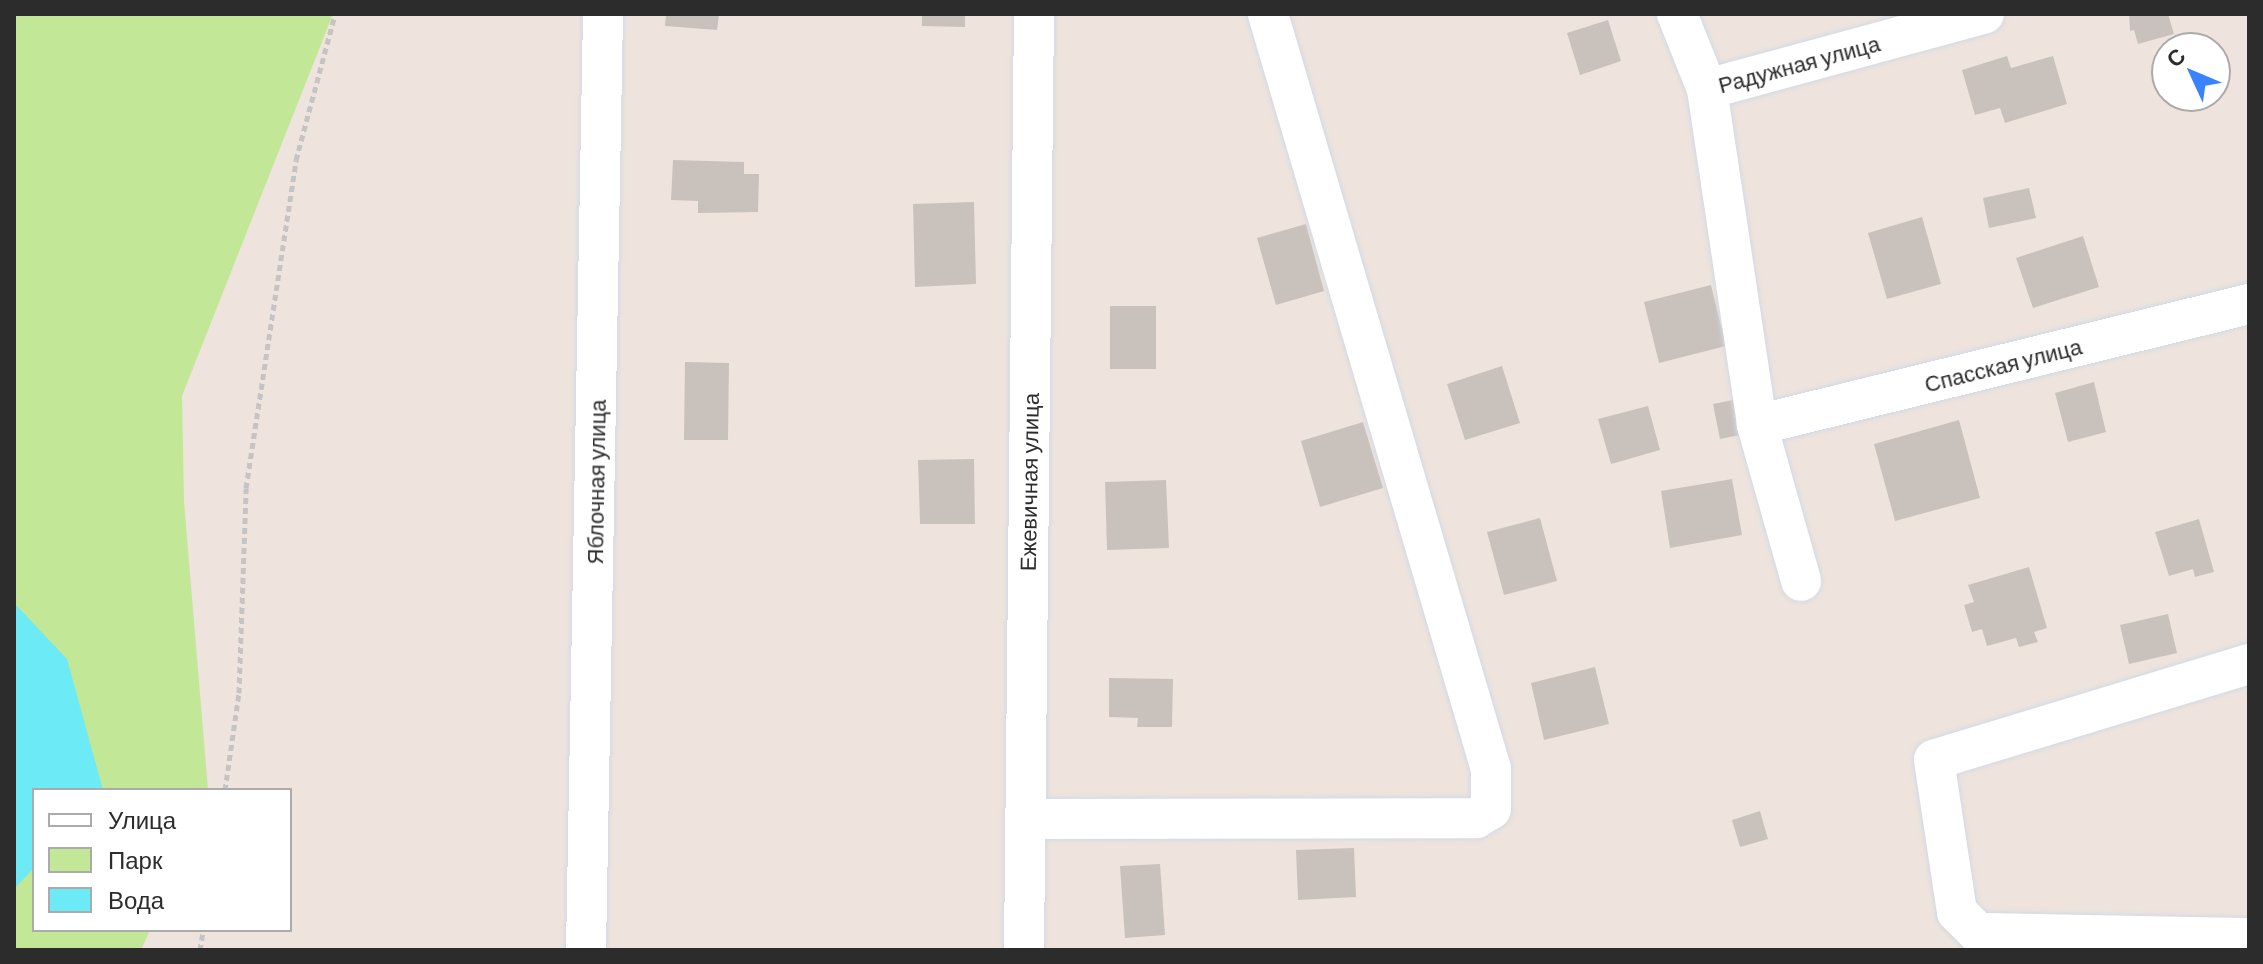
<!DOCTYPE html>
<html>
<head>
<meta charset="utf-8">
<style>
  body { margin:0 }
  #map { position:relative; width:2263px; height:964px; overflow:hidden; background:#eee4dd; font-family:Barlow,sans-serif }
  div>[style] { position:absolute }
  [style*='--x'] { left:calc(var(--x)*1px); top:calc(var(--y)*1px); width:calc(var(--w)*1px); rotate:calc(var(--a)*1deg) }
  .green>* { inset:0; background:#c1e797 }
  .water>* { inset:0; background:#6ceaf5 }
  .building>* { inset:0; background:#c9c2bc }
  .path>* { height:5px; margin-top:-2.5px; transform-origin:0; background:repeating-linear-gradient(90deg,#c4c4c4 0 6px,transparent 0 10px) }
  .roads { filter:drop-shadow(0 0 2px #d2d9e5) drop-shadow(0 0 2px #d2d9e5) }
  .minor>* { height:40px; margin:-20px; padding:0 20px; transform-origin:20px; border-radius:20px; background:#fff }
  span { translate:-50% -50%; white-space:nowrap; text-align:center; line-height:1.15; -webkit-text-stroke:7px #fff; paint-order:stroke }
  .street-label { font-size:22px; color:#2c2c2c }
  .frame { position:absolute; inset:0; border:16px solid #2c2c2c; pointer-events:none }
  .legend { position:absolute; left:32px; top:788px; width:260px; height:144px; box-sizing:border-box; background:#fff; border:2px solid #ababab; margin:0; padding:10px 14px; list-style:none; font-size:24px; color:#2c2c2c }
  .legend li { display:flex; align-items:center; gap:16px; height:40px }
  .legend b { width:40px; border:2px solid #ababab }
  .north { position:absolute; left:2151px; top:32px; width:80px; height:80px; box-sizing:border-box; background:#fff; border:2px solid #ababab; border-radius:50%; rotate:314deg; font-size:22px; font-weight:700; line-height:32px; text-align:center; color:#2c2c2c }
  .north::after { content:''; display:block; margin:auto; width:28px; height:36px; background:#3983ff; clip-path:polygon(50% 0,100% 100%,50% 72%,0 100%) }
</style>
</head>
<body>
<div id="map">
  <div class="green">
    <div style="clip-path:polygon(14px 14px,333px 14px,182px 396px,184px 502px,208px 790px,34px 790px,34px 930px,150px 930px,141px 950px,14px 950px)"></div>
  </div>
  <div class="water">
    <div style="clip-path:polygon(14px 603px,67px 659px,103px 790px,34px 790px,34px 868px,14px 889px)"></div>
  </div>
  <div class="building">
    <div style="clip-path:polygon(666px 14px,719px 14px,717px 30px,665px 26px)"></div>
    <div style="clip-path:polygon(922px 14px,965px 14px,965px 27px,922px 26px)"></div>
    <div style="clip-path:polygon(2129px 14px,2168px 14px,2174px 34px,2138px 44px,2134px 30px,2130px 31px)"></div>
    <div style="clip-path:polygon(1608px 20px,1621px 61px,1580px 75px,1567px 33px)"></div>
    <div style="clip-path:polygon(2007px 56px,2011px 68px,2053px 56px,2067px 104px,2005px 123px,2000px 108px,1975px 115px,1962px 70px)"></div>
    <div style="clip-path:polygon(673px 160px,744px 162px,744px 174px,759px 174px,758px 212px,698px 213px,698px 201px,671px 200px)"></div>
    <div style="clip-path:polygon(2029px 188px,2036px 218px,1989px 228px,1983px 198px)"></div>
    <div style="clip-path:polygon(974px 202px,976px 284px,915px 287px,913px 204px)"></div>
    <div style="clip-path:polygon(1922px 217px,1941px 284px,1887px 299px,1868px 233px)"></div>
    <div style="clip-path:polygon(1306px 224px,1324px 291px,1276px 305px,1257px 238px)"></div>
    <div style="clip-path:polygon(2083px 236px,2099px 287px,2033px 308px,2016px 258px)"></div>
    <div style="clip-path:polygon(1711px 285px,1726px 346px,1659px 363px,1644px 302px)"></div>
    <div style="clip-path:polygon(1110px 306px,1156px 306px,1156px 369px,1110px 369px)"></div>
    <div style="clip-path:polygon(685px 362px,729px 363px,728px 440px,684px 440px)"></div>
    <div style="clip-path:polygon(1502px 366px,1520px 423px,1465px 440px,1447px 384px)"></div>
    <div style="clip-path:polygon(2094px 382px,2106px 432px,2068px 442px,2055px 393px)"></div>
    <div style="clip-path:polygon(1743px 398px,1750px 433px,1720px 439px,1713px 404px)"></div>
    <div style="clip-path:polygon(1648px 406px,1660px 450px,1611px 464px,1598px 419px)"></div>
    <div style="clip-path:polygon(1959px 420px,1980px 498px,1895px 521px,1874px 444px)"></div>
    <div style="clip-path:polygon(1363px 422px,1383px 488px,1320px 507px,1301px 441px)"></div>
    <div style="clip-path:polygon(974px 459px,975px 524px,920px 524px,918px 460px)"></div>
    <div style="clip-path:polygon(1732px 479px,1742px 535px,1670px 548px,1661px 491px)"></div>
    <div style="clip-path:polygon(1166px 480px,1169px 548px,1107px 550px,1105px 482px)"></div>
    <div style="clip-path:polygon(1540px 518px,1557px 581px,1504px 595px,1487px 532px)"></div>
    <div style="clip-path:polygon(2199px 519px,2214px 572px,2195px 577px,2193px 569px,2169px 576px,2155px 532px)"></div>
    <div style="clip-path:polygon(2029px 567px,2047px 628px,2034px 632px,2038px 642px,2019px 647px,2016px 638px,1987px 646px,1982px 629px,1972px 632px,1964px 605px,1974px 602px,1968px 585px)"></div>
    <div style="clip-path:polygon(2168px 614px,2177px 653px,2129px 664px,2120px 625px)"></div>
    <div style="clip-path:polygon(1595px 667px,1609px 724px,1544px 740px,1531px 683px)"></div>
    <div style="clip-path:polygon(1109px 678px,1173px 679px,1172px 727px,1137px 727px,1138px 718px,1109px 717px)"></div>
    <div style="clip-path:polygon(1760px 811px,1768px 839px,1740px 847px,1732px 820px)"></div>
    <div style="clip-path:polygon(1354px 848px,1356px 897px,1298px 900px,1296px 850px)"></div>
    <div style="clip-path:polygon(1160px 864px,1165px 935px,1125px 938px,1120px 866px)"></div>
  </div>
  <div class="path">
    <div style="--x:225;--y:790;--w:98;--a:-81.8"></div>
    <div style="--x:239;--y:693;--w:205;--a:-88"></div>
    <div style="--x:246;--y:488;--w:332;--a:-81.3"></div>
    <div style="--x:296;--y:160;--w:151;--a:-75"></div>
    <div style="--x:200;--y:950;--w:20;--a:-81"></div>
  </div>
  <div class="roads">
    <div class="minor">
      <div style="--x:1677;--y:14;--w:81;--a:68.2"></div>
      <div style="--x:1707;--y:89;--w:340;--a:81.5"></div>
      <div style="--x:1757;--y:425;--w:162;--a:74.2"></div>
      <div style="--x:1707;--y:89;--w:287;--a:-15.2"></div>
      <div style="--x:1757;--y:425;--w:507;--a:-13.82"></div>
      <div style="--x:2249;--y:664;--w:329;--a:163.1"></div>
      <div style="--x:1934;--y:760;--w:154;--a:81.4"></div>
      <div style="--x:1957;--y:912;--w:30;--a:45"></div>
      <div style="--x:1978;--y:933;--w:271;--a:1.1"></div>
      <div style="--x:1026;--y:819;--w:450;--a:-0.1"></div>
      <div style="--x:1476;--y:818;--w:17;--a:-31"></div>
      <div style="--x:1491;--y:809;--w:40;--a:-90"></div>
      <div style="--x:1491;--y:769;--w:787;--a:-106.46"></div>
      <div style="--x:586;--y:950;--w:936;--a:-88.96"></div>
      <div style="--x:1024;--y:950;--w:936;--a:-89.39"></div>
    </div>
  </div>
  <div class="street-label">
    <span style="left:1799px;top:64px;rotate:-15deg">Радужная улица</span>
    <span style="left:2003px;top:365px;rotate:-14deg">Спасская улица</span>
    <span style="left:596px;top:482px;rotate:-89deg">Яблочная улица</span>
    <span style="left:1029px;top:482px;rotate:-89deg">Ежевичная улица</span>
  </div>
  <div class="frame"></div>
  <ul class="legend">
  <li><b style="height:10px;background:#fff"></b>Улица</li>
  <li><b style="height:22px;background:#c1e797"></b>Парк</li>
  <li><b style="height:22px;background:#6ceaf5"></b>Вода</li>
  </ul>
  <div class="north">С</div>
</div>
</body>
</html>
